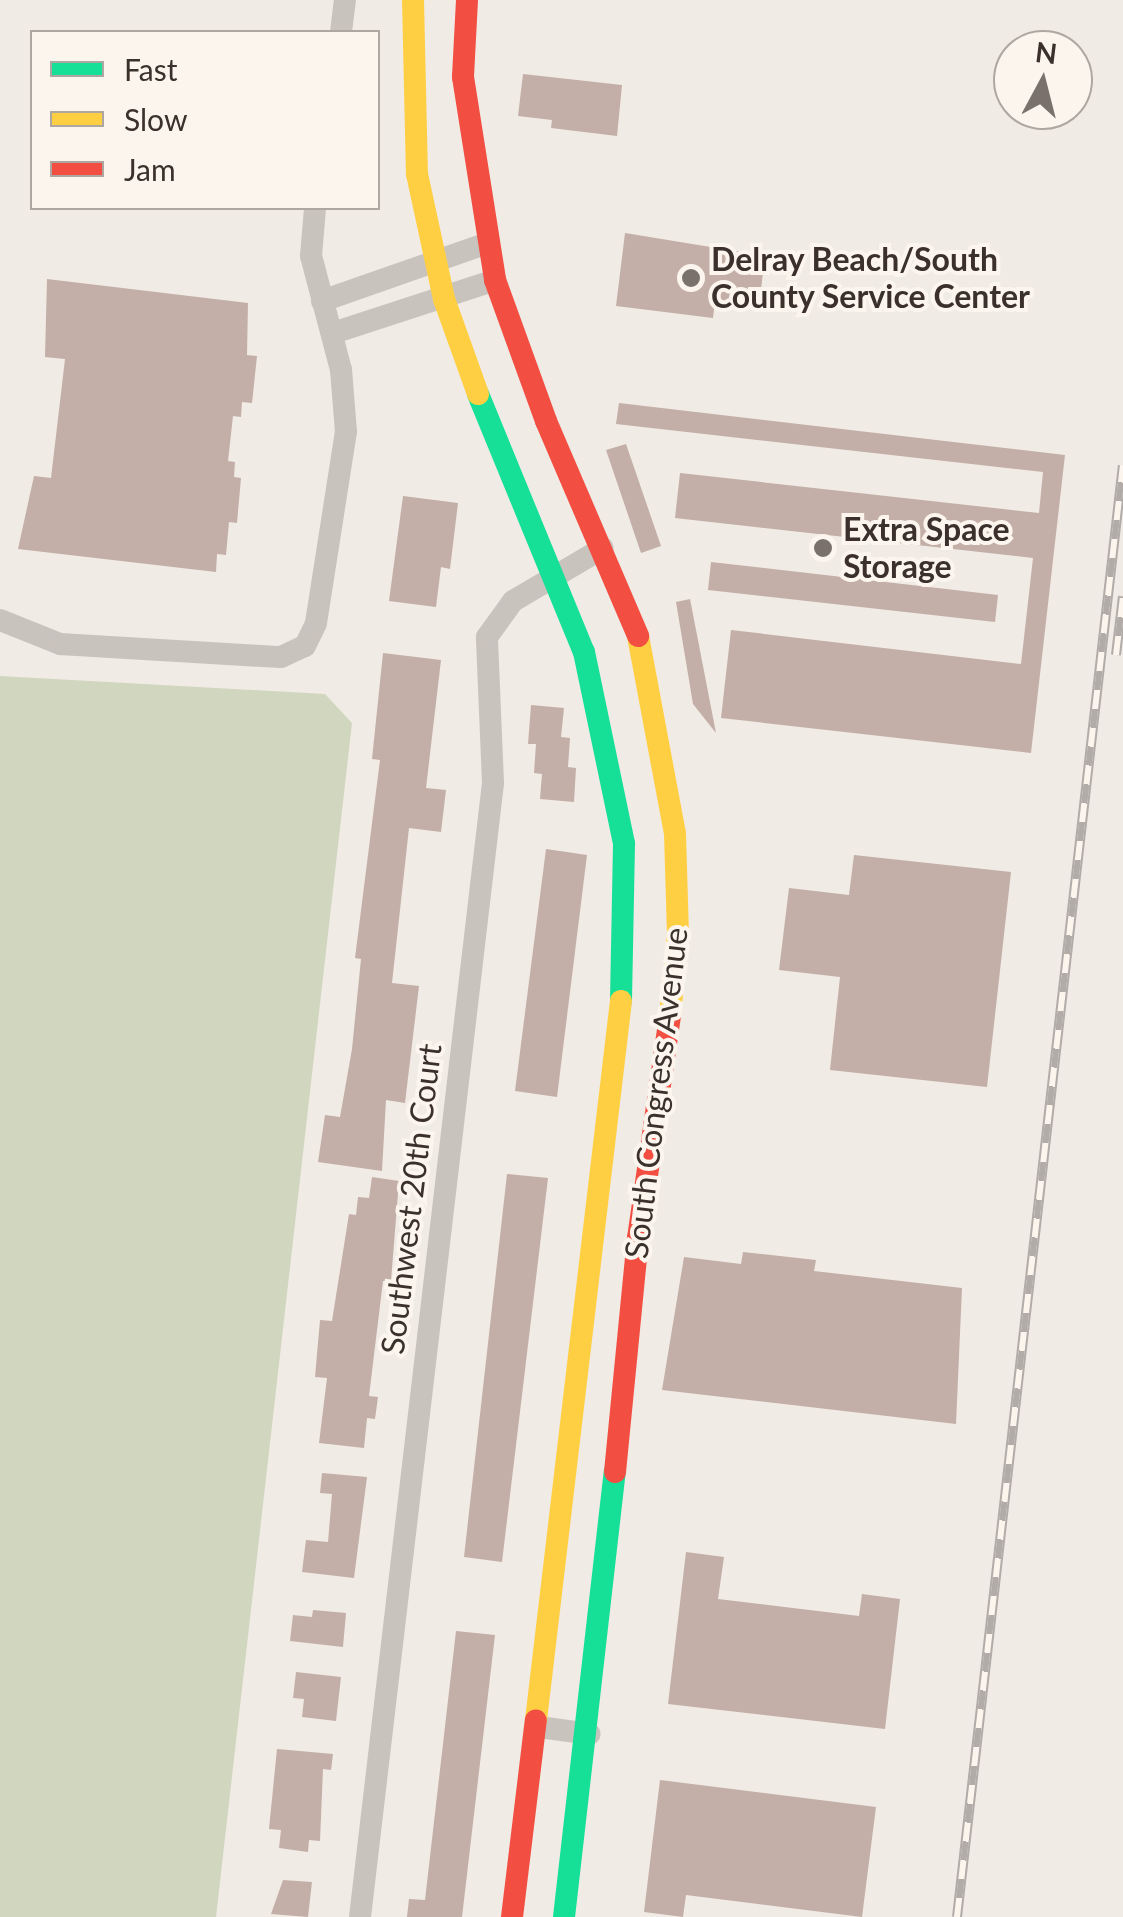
<!DOCTYPE html>
<html>
<head>
<meta charset="utf-8">
<style>
  body { margin:0 }
  #map { position:relative; width:1123px; height:1917px; overflow:hidden; background:#f0ebe5; font-family:Lato,sans-serif }
  div>[style] { position:absolute }
  [style*='--x'] { left:calc(var(--x)*1px); top:calc(var(--y)*1px); width:calc(var(--w)*1px); rotate:calc(var(--a)*1deg) }
  .green>* { inset:0; background:#d1d6bf }
  .building>* { inset:0; background:#c3afa7 }
  .street>* { height:22px; margin:-11px; padding:0 11px; transform-origin:11px; border-radius:11px; background:#c9c3be }
  .fast>* { height:22px; margin:-11px; padding:0 11px; transform-origin:11px; border-radius:11px; background:#16e098 }
  .slow>* { height:22px; margin:-11px; padding:0 11px; transform-origin:11px; border-radius:11px; background:#ffcf43 }
  .jam>* { height:22px; margin:-11px; padding:0 11px; transform-origin:11px; border-radius:11px; background:#f24e42 }
  .rail>* { height:10px; margin-top:-5px; transform-origin:0; background:repeating-linear-gradient(90deg,#fbf5ee 0 19px,#b1aca8 0 38px); box-sizing:border-box; border-block:2px solid #b1aca8 }
  .dots>* { width:28px; height:28px; translate:-50% -50%; box-sizing:border-box; border:5px solid #fbf5ee; border-radius:50% }
  span { translate:-50% -50%; white-space:nowrap; text-align:center; line-height:1.15; -webkit-text-stroke:8px #fbf5ee; paint-order:stroke }
  .poi-label { font-size:32px; color:#3b302b; font-weight:700 }
  .left { translate:0 -50%; text-align:left }
  .street-label { font-size:32px; color:#3b302b }
  .legend { position:absolute; left:30px; top:30px; width:350px; height:180px; box-sizing:border-box; background:#fbf5ee; border:2px solid #aea6a0; margin:0; padding:12px 18px; list-style:none; font-size:30px; color:#3b302b }
  .legend li { display:flex; align-items:center; gap:20px; height:50px }
  .legend b { width:50px; border:2px solid #aea6a0 }
  .north { position:absolute; left:993px; top:30px; width:100px; height:100px; box-sizing:border-box; background:#fbf5ee; border:2px solid #aea6a0; border-radius:50%; rotate:7deg; font-size:28px; font-weight:700; line-height:40px; text-align:center; color:#3b302b }
  .north::after { content:''; display:block; margin:auto; width:35px; height:45px; background:#7a716c; clip-path:polygon(50% 0,100% 100%,50% 72%,0 100%) }
</style>
</head>
<body>
<div id="map">
  <div class="green">
    <div style="clip-path:polygon(0 676px,325px 694px,352px 723px,216px 1917px,0 1917px)"></div>
  </div>
  <div class="building">
    <div style="clip-path:polygon(523px 74px,622px 85px,617px 136px,551px 128px,552px 120px,518px 116px)"></div>
    <div style="clip-path:polygon(625px 233px,765px 256px,759px 306px,715px 301px,713px 318px,616px 306px)"></div>
    <div style="clip-path:polygon(47px 279px,248px 303px,247px 355px,257px 356px,252px 403px,242px 402px,241px 417px,233px 416px,228px 461px,235px 462px,234px 477px,241px 478px,237px 523px,229px 522px,226px 555px,217px 554px,216px 572px,18px 549px,34px 476px,51px 478px,65px 359px,45px 357px)"></div>
    <div style="clip-path:polygon(619px 403px,1065px 455px,1031px 753px,721px 718px,731px 630px,1021px 664px,1033px 558px,675px 518px,680px 473px,1039px 513px,1043px 472px,616px 424px)"></div>
    <div style="clip-path:polygon(626px 444px,661px 546px,641px 553px,606px 450px)"></div>
    <div style="clip-path:polygon(403px 496px,458px 503px,450px 569px,441px 567px,436px 607px,389px 601px)"></div>
    <div style="clip-path:polygon(711px 562px,998px 595px,995px 622px,708px 590px)"></div>
    <div style="clip-path:polygon(690px 599px,716px 733px,693px 704px,676px 602px)"></div>
    <div style="clip-path:polygon(383px 653px,441px 660px,426px 788px,446px 790px,441px 832px,409px 828px,392px 983px,419px 986px,405px 1103px,386px 1100px,382px 1171px,318px 1162px,325px 1115px,340px 1117px,352px 1049px,361px 959px,355px 958px,380px 760px,372px 759px)"></div>
    <div style="clip-path:polygon(531px 705px,564px 708px,561px 737px,570px 738px,568px 767px,576px 768px,574px 802px,540px 799px,542px 774px,534px 773px,536px 744px,528px 744px)"></div>
    <div style="clip-path:polygon(546px 849px,587px 855px,557px 1097px,515px 1091px)"></div>
    <div style="clip-path:polygon(854px 855px,1011px 872px,987px 1087px,830px 1070px,840px 977px,779px 970px,789px 888px,849px 895px)"></div>
    <div style="clip-path:polygon(507px 1174px,548px 1178px,502px 1562px,464px 1557px)"></div>
    <div style="clip-path:polygon(372px 1177px,399px 1181px,391px 1281px,383px 1281px,369px 1396px,378px 1397px,375px 1419px,367px 1418px,364px 1448px,319px 1443px,327px 1378px,315px 1377px,320px 1320px,332px 1321px,349px 1214px,356px 1215px,358px 1197px,369px 1198px)"></div>
    <div style="clip-path:polygon(743px 1252px,816px 1260px,814px 1271px,962px 1288px,956px 1424px,662px 1390px,684px 1257px,741px 1264px)"></div>
    <div style="clip-path:polygon(322px 1473px,367px 1477px,354px 1578px,302px 1572px,306px 1540px,328px 1542px,332px 1494px,320px 1493px)"></div>
    <div style="clip-path:polygon(686px 1552px,724px 1557px,718px 1599px,859px 1616px,862px 1594px,900px 1599px,885px 1729px,668px 1704px)"></div>
    <div style="clip-path:polygon(313px 1610px,346px 1613px,343px 1647px,290px 1641px,293px 1615px,312px 1617px)"></div>
    <div style="clip-path:polygon(456px 1631px,495px 1635px,462px 1917px,407px 1917px,409px 1899px,425px 1900px)"></div>
    <div style="clip-path:polygon(296px 1672px,341px 1677px,336px 1721px,302px 1717px,304px 1699px,293px 1698px)"></div>
    <div style="clip-path:polygon(277px 1749px,333px 1754px,331px 1770px,323px 1769px,320px 1841px,309px 1840px,308px 1852px,279px 1848px,281px 1830px,269px 1829px)"></div>
    <div style="clip-path:polygon(660px 1780px,876px 1807px,862px 1917px,686px 1895px,683px 1917px,644px 1912px)"></div>
    <div style="clip-path:polygon(283px 1880px,312px 1882px,308px 1917px,271px 1914px)"></div>
  </div>
  <div class="street">
    <div style="--x:341;--y:32;--w:32;--a:-83"></div>
    <div style="--x:322;--y:301;--w:176;--a:-19.3"></div>
    <div style="--x:333;--y:333;--w:170;--a:-18.1"></div>
    <div style="--x:0;--y:620;--w:65;--a:21.8"></div>
    <div style="--x:60;--y:644;--w:221;--a:3.4"></div>
    <div style="--x:281;--y:657;--w:26;--a:-25"></div>
    <div style="--x:305;--y:646;--w:25;--a:-64"></div>
    <div style="--x:316;--y:623;--w:193;--a:-81.1"></div>
    <div style="--x:346;--y:432;--w:62;--a:-94.6"></div>
    <div style="--x:341;--y:370;--w:118;--a:-104.7"></div>
    <div style="--x:311;--y:256;--w:48;--a:-85.2"></div>
    <div style="--x:539;--y:1727;--w:51;--a:7.8"></div>
    <div style="--x:360;--y:1917;--w:1142;--a:-83.31"></div>
    <div style="--x:493;--y:783;--w:146;--a:-92.4"></div>
    <div style="--x:487;--y:637;--w:44;--a:-54.2"></div>
    <div style="--x:513;--y:601;--w:104;--a:-30.5"></div>
  </div>
  <div class="fast">
    <div style="--x:478;--y:394;--w:279;--a:67.7"></div>
    <div style="--x:584;--y:652;--w:196;--a:78.2"></div>
    <div style="--x:624;--y:844;--w:157;--a:91.1"></div>
    <div style="--x:564;--y:1917;--w:448;--a:-83.5"></div>
  </div>
  <div class="slow">
    <div style="--x:413;--y:0;--w:174;--a:88.7"></div>
    <div style="--x:417;--y:174;--w:128;--a:77.8"></div>
    <div style="--x:444;--y:299;--w:101;--a:70.3"></div>
    <div style="--x:638;--y:636;--w:201;--a:79.4"></div>
    <div style="--x:675;--y:834;--w:99;--a:88.3"></div>
    <div style="--x:678;--y:933;--w:82;--a:95.6"></div>
    <div style="--x:536;--y:1720;--w:724;--a:-83.26"></div>
  </div>
  <div class="jam">
    <div style="--x:467;--y:0;--w:77;--a:93"></div>
    <div style="--x:463;--y:77;--w:206;--a:81"></div>
    <div style="--x:495;--y:280;--w:150;--a:70.1"></div>
    <div style="--x:546;--y:421;--w:234;--a:66.8"></div>
    <div style="--x:615;--y:1472;--w:235;--a:-84.4"></div>
    <div style="--x:638;--y:1238;--w:225;--a:-81.8"></div>
    <div style="--x:512;--y:1917;--w:198;--a:-83.1"></div>
  </div>
  <div class="rail">
    <div style="--x:1116;--y:655;--w:59;--a:-83.2"></div>
    <div style="--x:957;--y:1917;--w:1461;--a:-83.48"></div>
  </div>
  <div class="dots">
    <div style="left:691px;top:278px;background:#7a716c"></div>
    <div style="left:823px;top:548px;background:#7a716c"></div>
  </div>
  <div class="poi-label">
    <span class="left" style="left:711px;top:278px">Delray Beach/South<br>County Service Center</span>
    <span class="left" style="left:843px;top:548px">Extra Space<br>Storage</span>
  </div>
  <div class="street-label">
    <span style="left:656px;top:1093px;rotate:-83deg">South Congress Avenue</span>
    <span style="left:411px;top:1199px;rotate:-83deg">Southwest 20th Court</span>
  </div>
  <ul class="legend">
  <li><b style="height:12px;background:#16e098"></b>Fast</li>
  <li><b style="height:12px;background:#ffcf43"></b>Slow</li>
  <li><b style="height:12px;background:#f24e42"></b>Jam</li>
  </ul>
  <div class="north">N</div>
</div>
</body>
</html>
